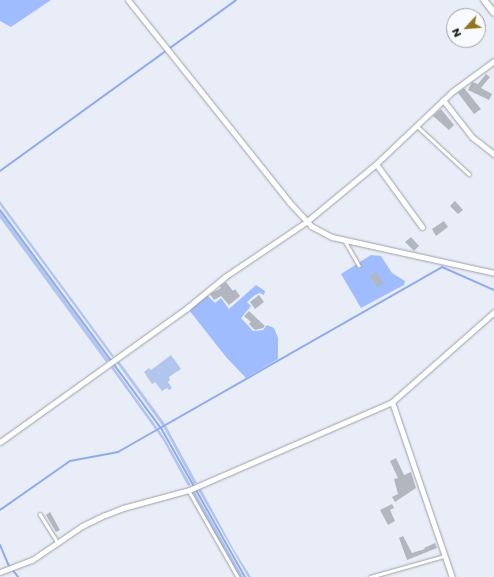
<!DOCTYPE html>
<html>
<head>
<meta charset="utf-8">
<style>
  body { margin:0 }
  #map { position:relative; width:494px; height:577px; overflow:hidden; background:#e9edf7; font-family:Poppins,sans-serif }
  div>[style] { position:absolute }
  [style*='--x'] { left:calc(var(--x)*1px); top:calc(var(--y)*1px); width:calc(var(--w)*1px); rotate:calc(var(--a)*1deg) }
  .green>* { inset:0; background:#b2c5ed }
  .forest>* { inset:0; background:#9fbdfe }
  .stream>* { height:2px; margin:-1px; padding:0 1px; transform-origin:1px; border-radius:1px; background:#8eacec }
  .building>* { inset:0; background:#b2b6bf }
  .roads { filter:drop-shadow(0 0 1px #9ca0a9) drop-shadow(0 0 1px #9ca0a9) }
  .service>* { height:2.5px; margin:-1.25px; padding:0 1.25px; transform-origin:1.25px; border-radius:1.25px; background:#fff }
  .minor>* { height:5px; margin:-2.5px; padding:0 2.5px; transform-origin:2.5px; border-radius:2.5px; background:#fff }
  .tertiary>* { height:6px; margin:-3px; padding:0 3px; transform-origin:3px; border-radius:3px; background:#fff }
  span { translate:-50% -50%; white-space:nowrap; text-align:center; line-height:1.15; -webkit-text-stroke:3px #f8fafe; paint-order:stroke }
  .north { position:absolute; left:446px; top:8px; width:40px; height:40px; box-sizing:border-box; background:#f8fafe; border:1px solid #9ea0a4; border-radius:50%; rotate:244deg; font-size:11px; font-weight:700; line-height:16px; text-align:center; color:#181a1d }
  .north::after { content:''; display:block; margin:auto; width:14px; height:18px; background:#92761c; clip-path:polygon(50% 0,100% 100%,50% 72%,0 100%) }
</style>
</head>
<body>
<div id="map">
  <div class="green">
    <div style="clip-path:polygon(0 201px,114px 356px,112px 357px,0 205px)"></div>
    <div style="clip-path:polygon(0 212px,4px 217px,109px 360px,106px 362px,0 218px)"></div>
    <div style="clip-path:polygon(171px 355px,181px 369px,169px 377px,170px 380px,168px 382px,172px 388px,169px 390px,167px 388px,162px 391px,155px 382px,152px 384px,144px 372px,149px 368px,151px 370px)"></div>
    <div style="clip-path:polygon(119px 361px,165px 424px,197px 483px,194px 484px,164px 428px,117px 363px)"></div>
    <div style="clip-path:polygon(113px 366px,164px 437px,191px 485px,188px 486px,163px 440px,111px 368px)"></div>
    <div style="clip-path:polygon(201px 489px,234px 550px,251px 577px,248px 577px,198px 490px)"></div>
    <div style="clip-path:polygon(195px 492px,214px 525px,243px 577px,240px 577px,212px 529px,193px 493px)"></div>
  </div>
  <div class="forest">
    <div style="clip-path:polygon(0 0,51px 0,11px 27px,0 21px)"></div>
    <div style="clip-path:polygon(371px 255px,381px 256px,392px 273px,405px 281px,404px 285px,361px 308px,341px 274px)"></div>
    <div style="clip-path:polygon(256px 285px,265px 291px,264px 295px,260px 293px,255px 295px,247px 302px,251px 306px,241px 318px,253px 331px,263px 330px,267px 325px,274px 328px,278px 338px,278px 359px,246px 378px,226px 357px,189px 310px,207px 295px,215px 303px,221px 298px,229px 309px)"></div>
  </div>
  <div class="stream">
    <div style="--x:0;--y:171;--w:291;--a:-35.9"></div>
    <div style="--x:0;--y:210;--w:271;--a:53.6"></div>
    <div style="--x:161;--y:428;--w:171;--a:60.6"></div>
    <div style="--x:0;--y:510;--w:85;--a:-35"></div>
    <div style="--x:70;--y:461;--w:49;--a:-10.6"></div>
    <div style="--x:118;--y:452;--w:373;--a:-29.7"></div>
    <div style="--x:442;--y:267;--w:57;--a:23.9"></div>
    <div style="--x:0;--y:545;--w:21;--a:67"></div>
    <div style="--x:8;--y:564;--w:16;--a:52"></div>
  </div>
  <div class="building">
    <div style="clip-path:polygon(486px 74px,490px 77px,481px 88px,492px 94px,489px 100px,468px 90px,472px 82px,478px 84px)"></div>
    <div style="clip-path:polygon(464px 88px,481px 109px,474px 114px,458px 93px)"></div>
    <div style="clip-path:polygon(441px 109px,454px 125px,449px 130px,433px 116px)"></div>
    <div style="clip-path:polygon(455px 201px,463px 210px,458px 214px,450px 206px)"></div>
    <div style="clip-path:polygon(444px 221px,448px 227px,436px 236px,432px 229px)"></div>
    <div style="clip-path:polygon(411px 237px,419px 246px,414px 251px,405px 242px)"></div>
    <div style="clip-path:polygon(376px 272px,383px 283px,377px 287px,370px 276px)"></div>
    <div style="clip-path:polygon(226px 282px,233px 291px,235px 289px,240px 296px,229px 305px,221px 296px,214px 300px,210px 294px,221px 288px,220px 286px)"></div>
    <div style="clip-path:polygon(259px 295px,264px 302px,255px 309px,250px 302px)"></div>
    <div style="clip-path:polygon(249px 311px,265px 326px,263px 328px,255px 330px,249px 324px,251px 322px,244px 316px)"></div>
    <div style="clip-path:polygon(396px 458px,404px 475px,411px 472px,416px 488px,395px 502px,392px 497px,398px 494px,394px 479px,398px 478px,390px 461px)"></div>
    <div style="clip-path:polygon(392px 504px,394px 508px,390px 510px,395px 521px,388px 525px,380px 510px)"></div>
    <div style="clip-path:polygon(50px 512px,60px 530px,56px 532px,46px 515px)"></div>
    <div style="clip-path:polygon(403px 536px,412px 553px,425px 549px,424px 548px,435px 543px,437px 548px,407px 560px,399px 538px)"></div>
  </div>
  <div class="roads">
    <div class="service">
      <div style="--x:417;--y:126;--w:71;--a:42.7"></div>
      <div style="--x:345;--y:241;--w:28;--a:60"></div>
      <div style="--x:189;--y:491;--w:99;--a:60.3"></div>
      <div style="--x:40;--y:514;--w:34;--a:58"></div>
      <div style="--x:370;--y:577;--w:77;--a:-15.8"></div>
    </div>
    <div class="minor">
      <div style="--x:128;--y:0;--w:258;--a:51.4"></div>
      <div style="--x:289;--y:202;--w:33;--a:47"></div>
      <div style="--x:311;--y:226;--w:24;--a:28"></div>
      <div style="--x:332;--y:237;--w:166;--a:12.5"></div>
      <div style="--x:443;--y:100;--w:47;--a:51.9"></div>
      <div style="--x:472;--y:137;--w:28;--a:38"></div>
      <div style="--x:376;--y:164;--w:78;--a:53.9"></div>
      <div style="--x:392;--y:402;--w:185;--a:71.1"></div>
      <div style="--x:0;--y:442;--w:230;--a:-35.6"></div>
      <div style="--x:187;--y:308;--w:50;--a:-39.4"></div>
      <div style="--x:226;--y:276;--w:97;--a:-34"></div>
      <div style="--x:306;--y:222;--w:91;--a:-39.6"></div>
      <div style="--x:376;--y:164;--w:106;--a:-43.5"></div>
      <div style="--x:453;--y:91;--w:51;--a:-36.2"></div>
      <div style="--x:0;--y:572;--w:34;--a:-21"></div>
      <div style="--x:32;--y:560;--w:60;--a:-34.2"></div>
      <div style="--x:82;--y:526;--w:25;--a:-26"></div>
      <div style="--x:105;--y:515;--w:19;--a:-21"></div>
      <div style="--x:123;--y:508;--w:68;--a:-15.3"></div>
      <div style="--x:189;--y:490;--w:221;--a:-23.4"></div>
      <div style="--x:392;--y:402;--w:136;--a:-41.4"></div>
    </div>
    <div class="tertiary">
      <div style="--x:484;--y:0;--w:16;--a:52"></div>
    </div>
  </div>
  <div class="north">N</div>
</div>
</body>
</html>
